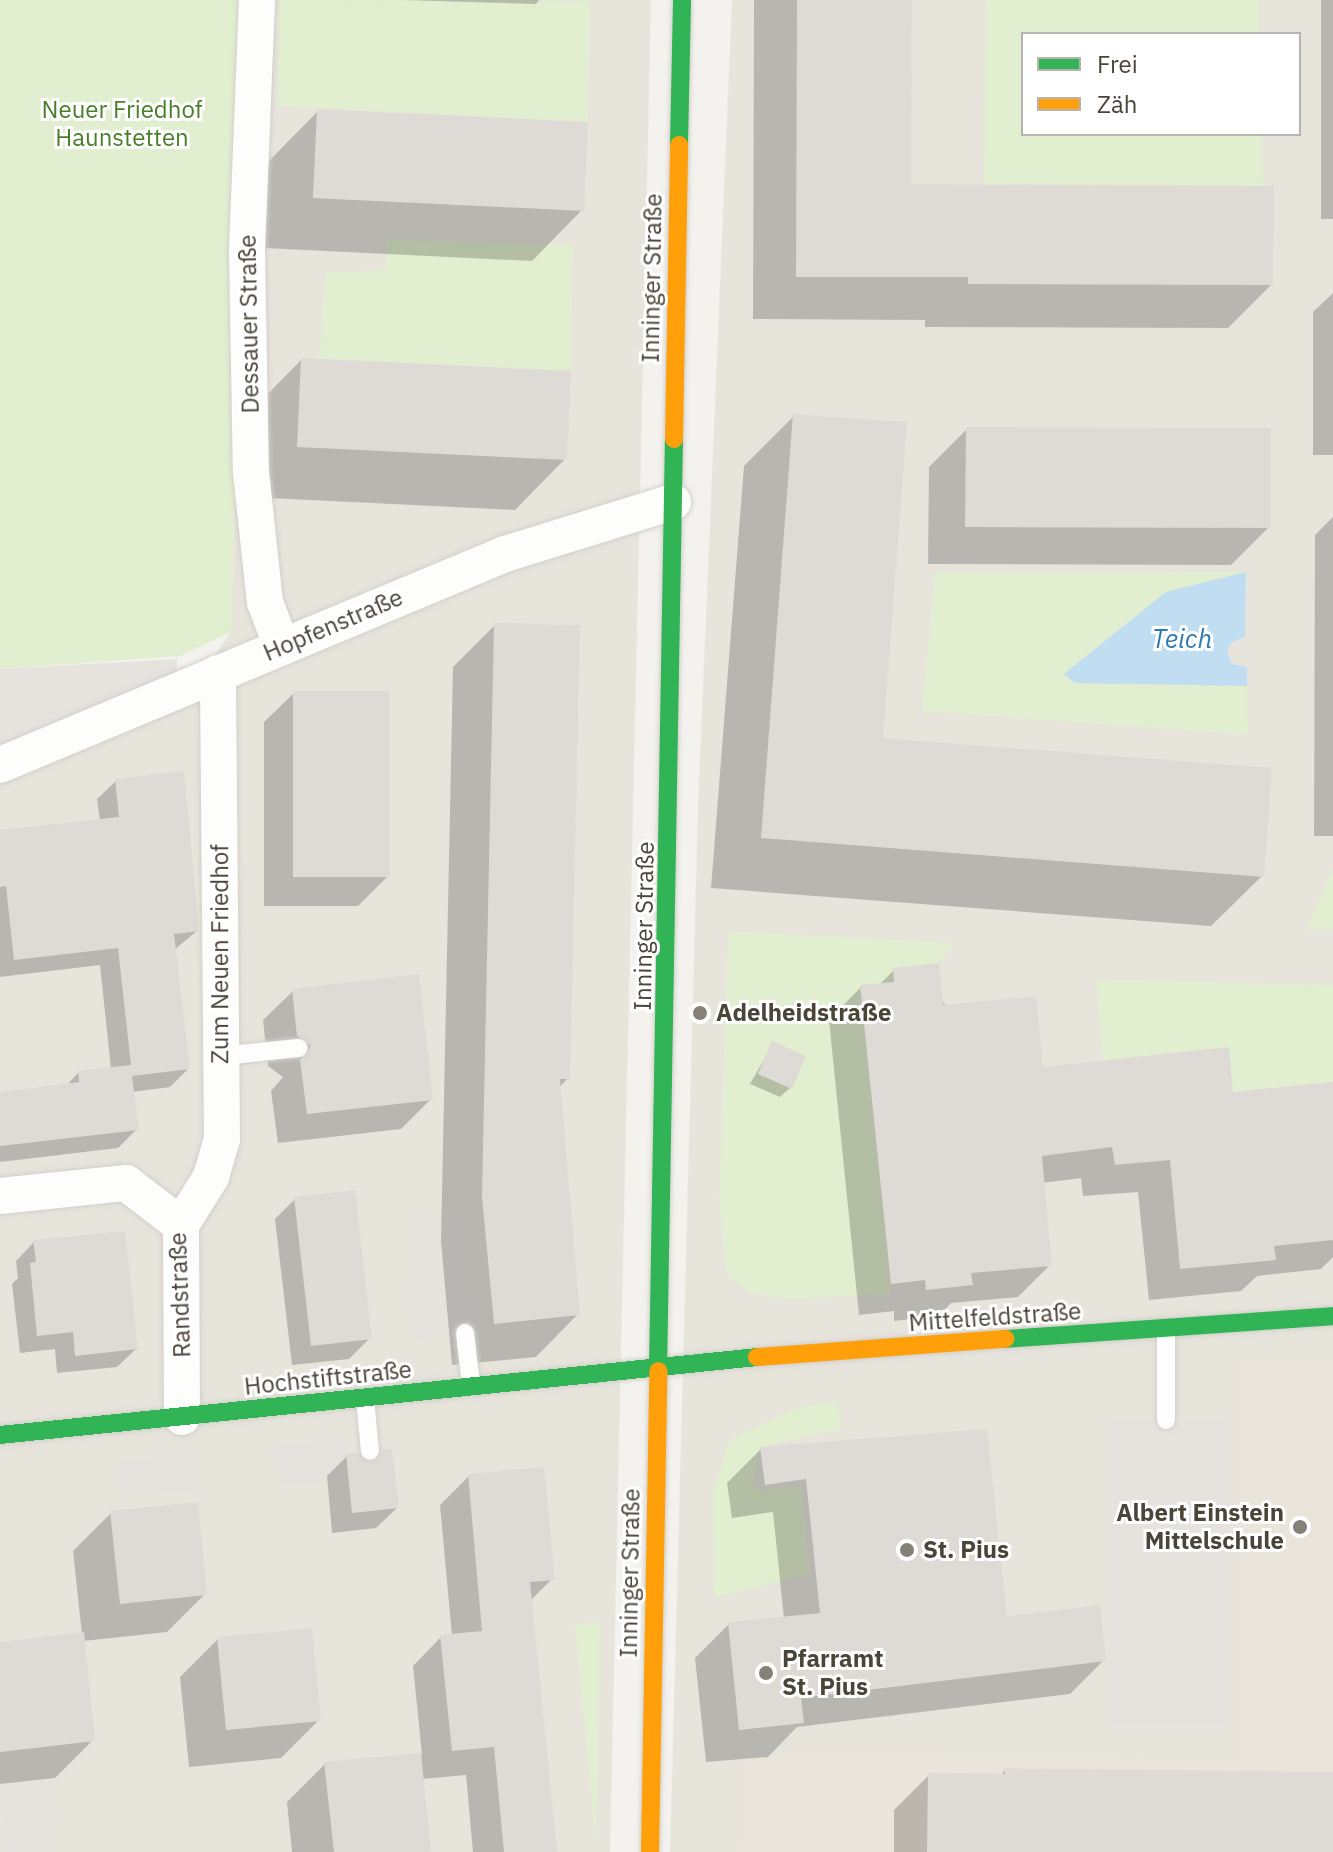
<!DOCTYPE html>
<html>
<head>
<meta charset="utf-8">
<style>
  body { margin:0 }
  #map { position:relative; width:1333px; height:1852px; overflow:hidden; background:#f4f2ee; font-family:"IBM Plex Sans",sans-serif }
  div>[style] { position:absolute }
  [style*='--x'] { left:calc(var(--x)*1px); top:calc(var(--y)*1px); width:calc(var(--w)*1px); rotate:calc(var(--a)*1deg) }
  .residential>* { inset:0; background:#e7e4dc }
  .education>* { inset:0; background:#eae5da }
  .green>* { inset:0; background:#e1eecf }
  .parking>* { inset:0; background:#e6e3df }
  .water>* { inset:0; background:#c0ddf1 }
  .shadow>* { inset:0; background:#0003 }
  .building>* { inset:0; background:#dedbd6 }
  .roads { filter:drop-shadow(0 0 2px #d2d0cb) drop-shadow(0 0 2px #d2d0cb) }
  .lane>* { height:18px; margin:-9px; padding:0 9px; transform-origin:9px; border-radius:9px; background:#fdfdfc }
  .street>* { height:36px; margin:-18px; padding:0 18px; transform-origin:18px; border-radius:18px; background:#fdfdfc }
  .fast>* { height:18px; margin:-9px; padding:0 9px; transform-origin:9px; border-radius:9px; background:#30b455 }
  .slow>* { height:18px; margin:-9px; padding:0 9px; transform-origin:9px; border-radius:9px; background:#ff9f0a }
  .dots>* { width:22px; height:22px; translate:-50% -50%; box-sizing:border-box; border:4px solid #fff; border-radius:50% }
  span { translate:-50% -50%; white-space:nowrap; text-align:center; line-height:1.15; -webkit-text-stroke:6px #fff; paint-order:stroke }
  .park-label { font-size:24px; color:#4a7f2a }
  .street-label { font-size:24px; color:#4b4439 }
  .poi-label { font-size:24px; color:#4b4439; font-weight:700 }
  .left { translate:0 -50%; text-align:left }
  .right { translate:-100% -50%; text-align:right }
  .water-label { font-size:26px; color:#2e7ab2; font-style:italic }
  .legend { position:absolute; left:1021px; top:32px; width:280px; height:104px; box-sizing:border-box; background:#fff; border:2px solid #b7b4b0; margin:0; padding:10px 14px; list-style:none; font-size:24px; color:#4b4439 }
  .legend li { display:flex; align-items:center; gap:16px; height:40px }
  .legend b { width:40px; border:2px solid #b7b4b0 }
</style>
</head>
<body>
<div id="map">
  <div class="residential">
    <div style="clip-path:polygon(247px 0,651px 0,610px 1852px,0 1852px,0 778px,183px 701px,231px 632px)"></div>
    <div style="clip-path:polygon(evenodd,732px 0,1333px 0,1333px 1852px,670px 1852px,698px 806px,732px 0,1023px 34px,1299px 34px,1299px 134px,1023px 134px,1023px 34px)"></div>
  </div>
  <div class="education">
    <div style="clip-path:polygon(1243px 1361px,1333px 1362px,1333px 1852px,742px 1852px,746px 1756px,1243px 1759px)"></div>
  </div>
  <div class="green">
    <div style="clip-path:polygon(0 0,247px 0,231px 632px,180px 656px,0 669px)"></div>
    <div style="clip-path:polygon(280px 0,590px 1px,588px 122px,277px 106px)"></div>
    <div style="clip-path:polygon(986px 0,1258px 0,1259px 34px,1023px 34px,1023px 134px,1262px 134px,1264px 186px,984px 185px)"></div>
    <div style="clip-path:polygon(387px 240px,573px 245px,571px 371px,319px 359px,325px 273px,386px 270px)"></div>
    <div style="clip-path:polygon(1246px 572px,1166px 592px,1075px 683px,1247px 686px,1248px 735px,922px 711px,935px 573px)"></div>
    <div style="clip-path:polygon(1333px 868px,1333px 929px,1307px 929px)"></div>
    <div style="clip-path:polygon(728px 931px,954px 943px,939px 963px,893px 968px,894px 982px,860px 986px,891px 1294px,787px 1299px,749px 1293px,726px 1272px,719px 1201px)"></div>
    <div style="clip-path:polygon(1096px 979px,1333px 985px,1333px 1082px,1233px 1092px,1228px 1047px,1103px 1061px)"></div>
    <div style="clip-path:polygon(838px 1401px,841px 1429px,760px 1447px,754px 1481px,762px 1491px,801px 1485px,810px 1575px,714px 1597px,713px 1492px,729px 1440px,796px 1408px)"></div>
    <div style="clip-path:polygon(600px 1622px,596px 1843px,575px 1624px)"></div>
  </div>
  <div class="parking">
    <div style="clip-path:polygon(177px 659px,177px 679px,0 752px,0 669px)"></div>
    <div style="clip-path:polygon(469px 1212px,482px 1328px,417px 1339px,408px 1218px)"></div>
    <div style="clip-path:polygon(1107px 1420px,1228px 1420px,1228px 1726px,1108px 1726px)"></div>
    <div style="clip-path:polygon(344px 1439px,349px 1479px,279px 1486px,275px 1445px)"></div>
    <div style="clip-path:polygon(194px 1454px,198px 1490px,120px 1498px,116px 1462px)"></div>
    <div style="clip-path:polygon(46px 1773px,53px 1852px,4px 1852px,0 1777px)"></div>
  </div>
  <div class="water">
    <div style="clip-path:polygon(1246px 572px,1245px 637px,1232px 642px,1227px 650px,1232px 664px,1247px 667px,1247px 686px,1075px 683px,1064px 674px,1166px 592px)"></div>
  </div>
  <div class="shadow">
    <div style="clip-path:polygon(404px 0,539px 0,536px 4px)"></div>
    <div style="clip-path:polygon(754px 0,910px 0,909px 186px,1271px 285px,1228px 328px,925px 327px,925px 320px,753px 319px)"></div>
    <div style="clip-path:polygon(1321px 0,1333px 0,1333px 219px,1321px 219px)"></div>
    <div style="clip-path:polygon(318px 111px,582px 210px,532px 261px,264px 248px,268px 162px)"></div>
    <div style="clip-path:polygon(1333px 293px,1333px 455px,1313px 455px,1313px 312px)"></div>
    <div style="clip-path:polygon(301px 360px,565px 459px,515px 510px,247px 497px,251px 411px)"></div>
    <div style="clip-path:polygon(794px 416px,881px 740px,1262px 876px,1211px 926px,711px 888px,744px 466px)"></div>
    <div style="clip-path:polygon(967px 429px,1269px 527px,1231px 565px,928px 564px,929px 467px)"></div>
    <div style="clip-path:polygon(1333px 517px,1333px 836px,1314px 836px,1315px 535px)"></div>
    <div style="clip-path:polygon(495px 625px,568px 1078px,559px 1088px,578px 1314px,536px 1357px,452px 1365px,441px 1241px,453px 667px)"></div>
    <div style="clip-path:polygon(294px 693px,388px 876px,358px 906px,264px 906px,264px 722px)"></div>
    <div style="clip-path:polygon(116px 781px,197px 931px,174px 950px,188px 1069px,170px 1087px,132px 1092px,137px 1129px,118px 1148px,0 1162px,0 1094px,66px 1086px,78px 1073px,111px 1069px,100px 965px,0 977px,0 832px,100px 821px,97px 799px)"></div>
    <div style="clip-path:polygon(894px 970px,1041px 1069px,1232px 1094px,1333px 1084px,1333px 1257px,1321px 1269px,1257px 1276px,1241px 1291px,1149px 1300px,1138px 1192px,1083px 1196px,1081px 1178px,1042px 1183px,1050px 1265px,1018px 1297px,951px 1303px,938px 1316px,894px 1321px,894px 1311px,859px 1315px,829px 1020px,861px 987px,878px 986px)"></div>
    <div style="clip-path:polygon(293px 991px,431px 1099px,401px 1129px,278px 1143px,271px 1091px,283px 1077px,268px 1066px,263px 1020px)"></div>
    <div style="clip-path:polygon(773px 1044px,790px 1088px,780px 1097px,750px 1084px)"></div>
    <div style="clip-path:polygon(295px 1199px,370px 1338px,349px 1359px,292px 1365px,275px 1219px)"></div>
    <div style="clip-path:polygon(34px 1242px,136px 1349px,117px 1367px,57px 1373px,55px 1349px,20px 1353px,12px 1284px,18px 1278px,16px 1261px)"></div>
    <div style="clip-path:polygon(985px 1431px,1005px 1618px,1104px 1660px,1070px 1694px,797px 1727px,768px 1757px,706px 1762px,695px 1658px,729px 1624px,784px 1619px,773px 1512px,732px 1518px,727px 1483px,761px 1449px)"></div>
    <div style="clip-path:polygon(347px 1456px,397px 1508px,376px 1528px,332px 1533px,327px 1476px)"></div>
    <div style="clip-path:polygon(469px 1476px,552px 1579px,530px 1601px,555px 1852px,473px 1852px,466px 1775px,422px 1779px,429px 1852px,292px 1852px,287px 1802px,325px 1764px,422px 1755px,413px 1666px,441px 1637px,452px 1636px,440px 1505px)"></div>
    <div style="clip-path:polygon(111px 1513px,205px 1594px,167px 1632px,83px 1641px,93px 1740px,55px 1778px,0 1784px,0 1644px,82px 1635px,73px 1551px)"></div>
    <div style="clip-path:polygon(218px 1639px,319px 1720px,281px 1758px,189px 1767px,180px 1677px)"></div>
    <div style="clip-path:polygon(1005px 1770px,1333px 1774px,1333px 1852px,894px 1852px,894px 1810px,929px 1775px,1000px 1776px)"></div>
  </div>
  <div class="building">
    <div style="clip-path:polygon(797px 0,912px 0,911px 184px,1274px 186px,1273px 285px,968px 284px,968px 277px,796px 277px)"></div>
    <div style="clip-path:polygon(317px 109px,588px 122px,584px 211px,313px 198px)"></div>
    <div style="clip-path:polygon(301px 358px,571px 371px,567px 460px,297px 447px)"></div>
    <div style="clip-path:polygon(793px 414px,907px 422px,883px 738px,1272px 768px,1264px 877px,761px 838px)"></div>
    <div style="clip-path:polygon(966px 427px,1271px 428px,1271px 528px,965px 527px)"></div>
    <div style="clip-path:polygon(494px 623px,580px 625px,570px 1079px,560px 1079px,580px 1315px,494px 1324px,482px 1197px)"></div>
    <div style="clip-path:polygon(293px 691px,390px 691px,390px 877px,293px 877px)"></div>
    <div style="clip-path:polygon(184px 771px,199px 931px,174px 934px,190px 1069px,132px 1076px,139px 1130px,0 1146px,0 1092px,79px 1082px,78px 1071px,131px 1065px,118px 948px,14px 960px,6px 886px,0 887px,0 830px,119px 817px,115px 779px)"></div>
    <div style="clip-path:polygon(939px 963px,943px 1005px,1036px 996px,1043px 1067px,1229px 1047px,1233px 1092px,1333px 1082px,1333px 1240px,1274px 1246px,1276px 1260px,1180px 1269px,1170px 1160px,1115px 1165px,1112px 1147px,1042px 1156px,1052px 1266px,971px 1273px,973px 1285px,926px 1290px,925px 1280px,891px 1284px,860px 985px,894px 982px,893px 968px)"></div>
    <div style="clip-path:polygon(419px 974px,433px 1100px,307px 1114px,300px 1060px,311px 1046px,297px 1036px,292px 989px)"></div>
    <div style="clip-path:polygon(772px 1041px,806px 1056px,792px 1089px,758px 1074px)"></div>
    <div style="clip-path:polygon(355px 1190px,372px 1339px,311px 1346px,294px 1197px)"></div>
    <div style="clip-path:polygon(125px 1231px,138px 1349px,75px 1356px,73px 1332px,37px 1336px,30px 1263px,36px 1262px,33px 1240px)"></div>
    <div style="clip-path:polygon(987px 1429px,1007px 1616px,1100px 1605px,1106px 1661px,801px 1698px,804px 1723px,739px 1730px,728px 1622px,820px 1613px,806px 1479px,765px 1485px,760px 1447px)"></div>
    <div style="clip-path:polygon(392px 1449px,399px 1508px,352px 1513px,346px 1454px,358px 1453px,370px 1463px,382px 1450px)"></div>
    <div style="clip-path:polygon(544px 1467px,555px 1580px,530px 1582px,557px 1852px,504px 1852px,494px 1747px,452px 1751px,440px 1635px,482px 1631px,468px 1474px)"></div>
    <div style="clip-path:polygon(198px 1502px,207px 1595px,120px 1604px,110px 1511px)"></div>
    <div style="clip-path:polygon(312px 1628px,321px 1721px,226px 1730px,217px 1637px)"></div>
    <div style="clip-path:polygon(84px 1632px,95px 1741px,0 1752px,0 1642px)"></div>
    <div style="clip-path:polygon(421px 1753px,431px 1852px,334px 1852px,324px 1762px)"></div>
    <div style="clip-path:polygon(1004px 1768px,1333px 1772px,1333px 1852px,927px 1852px,928px 1773px,1005px 1774px)"></div>
  </div>
  <div class="roads">
    <div class="lane">
      <div style="--x:221;--y:1056;--w:78;--a:-5.9"></div>
      <div style="--x:465;--y:1333;--w:52;--a:83.4"></div>
      <div style="--x:365;--y:1399;--w:52;--a:84.5"></div>
      <div style="--x:1166;--y:1420;--w:91;--a:-90"></div>
    </div>
    <div class="street">
      <div style="--x:257;--y:0;--w:250;--a:92.3"></div>
      <div style="--x:247;--y:250;--w:222;--a:89"></div>
      <div style="--x:251;--y:472;--w:131;--a:83.9"></div>
      <div style="--x:265;--y:602;--w:46;--a:69.6"></div>
      <div style="--x:0;--y:765;--w:547;--a:-22.68"></div>
      <div style="--x:505;--y:554;--w:176;--a:-17.2"></div>
      <div style="--x:0;--y:1196;--w:127;--a:-5.9"></div>
      <div style="--x:126;--y:1183;--w:69;--a:37.4"></div>
      <div style="--x:181;--y:1225;--w:192;--a:89.7"></div>
      <div style="--x:181;--y:1225;--w:57;--a:-58"></div>
      <div style="--x:211;--y:1177;--w:40;--a:-74"></div>
      <div style="--x:222;--y:1139;--w:466;--a:-90.5"></div>
    </div>
    <div class="fast">
      <div style="--x:679;--y:145;--w:145;--a:-88.8"></div>
      <div style="--x:1005;--y:1339;--w:329;--a:-4"></div>
      <div style="--x:658;--y:1371;--w:932;--a:-89.02"></div>
      <div style="--x:0;--y:1435;--w:761;--a:-5.88"></div>
    </div>
    <div class="slow">
      <div style="--x:674;--y:439;--w:294;--a:-89"></div>
      <div style="--x:757;--y:1357;--w:249;--a:-4.2"></div>
      <div style="--x:650;--y:1852;--w:481;--a:-89"></div>
    </div>
  </div>
  <div class="dots">
    <div style="left:700px;top:1013px;background:#868178"></div>
    <div style="left:1300px;top:1527px;background:#868178"></div>
    <div style="left:907px;top:1550px;background:#868178"></div>
    <div style="left:766px;top:1673px;background:#868178"></div>
  </div>
  <div class="park-label">
    <span style="left:122px;top:124px">Neuer Friedhof<br>Haunstetten</span>
  </div>
  <div class="street-label">
    <span style="left:652px;top:278px;rotate:-89deg">Inninger Straße</span>
    <span style="left:249px;top:324px;rotate:-91deg">Dessauer Straße</span>
    <span style="left:333px;top:625px;rotate:-23deg">Hopfenstraße</span>
    <span style="left:644px;top:926px;rotate:-89deg">Inninger Straße</span>
    <span style="left:220px;top:954px;rotate:-90deg">Zum Neuen Friedhof</span>
    <span style="left:180px;top:1295px;rotate:-92deg">Randstraße</span>
    <span style="left:995px;top:1317px;rotate:-4deg">Mittelfeldstraße</span>
    <span style="left:328px;top:1378px;rotate:-6deg">Hochstiftstraße</span>
    <span style="left:630px;top:1573px;rotate:-89deg">Inninger Straße</span>
  </div>
  <div class="poi-label">
    <span class="left" style="left:716px;top:1013px">Adelheidstraße</span>
    <span class="right" style="left:1284px;top:1527px">Albert Einstein<br>Mittelschule</span>
    <span class="left" style="left:923px;top:1550px">St. Pius</span>
    <span class="left" style="left:782px;top:1673px">Pfarramt<br>St. Pius</span>
  </div>
  <div class="water-label">
    <span style="left:1182px;top:639px">Teich</span>
  </div>
  <ul class="legend">
  <li><b style="height:10px;background:#30b455"></b>Frei</li>
  <li><b style="height:10px;background:#ff9f0a"></b>Zäh</li>
  </ul>
</div>
</body>
</html>
